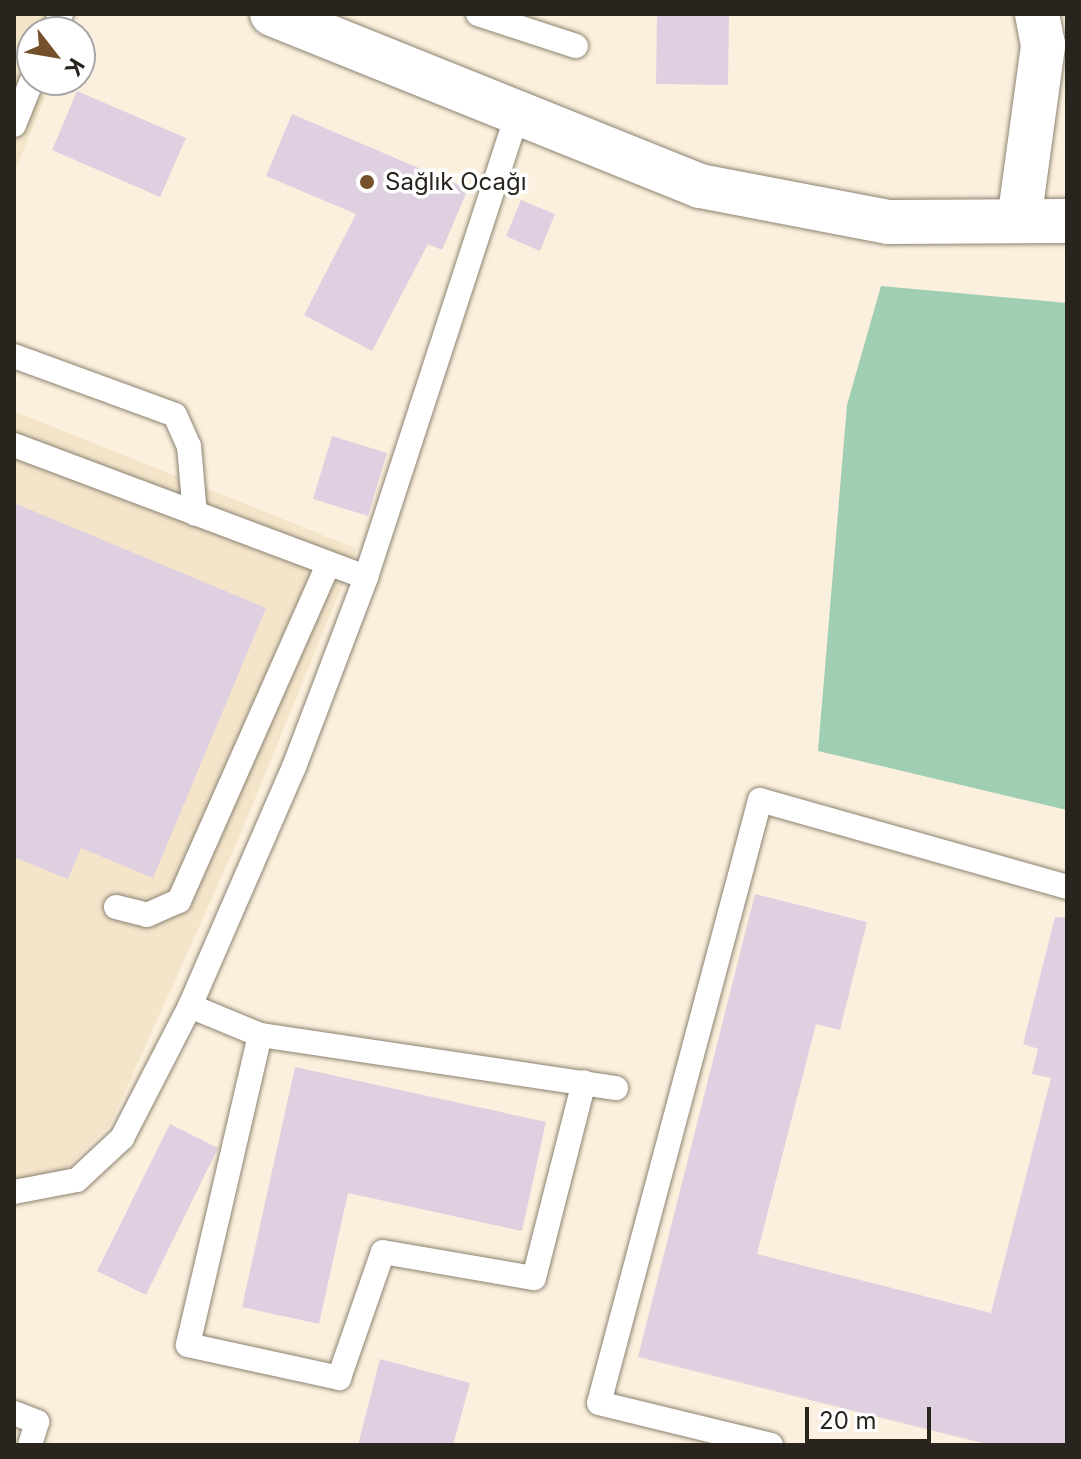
<!DOCTYPE html>
<html>
<head>
<meta charset="utf-8">
<style>
  body { margin:0 }
  #map { position:relative; width:1081px; height:1459px; overflow:hidden; background:#fbf0dd; font-family:Inter,sans-serif }
  div>[style] { position:absolute }
  [style*='--x'] { left:calc(var(--x)*1px); top:calc(var(--y)*1px); width:calc(var(--w)*1px); rotate:calc(var(--a)*1deg) }
  .built>* { inset:0; background:#f3e4ca }
  .green>* { inset:0; background:#a0ceb3 }
  .building>* { inset:0; background:#dfd0e1 }
  .roads { filter:drop-shadow(0 0 2px #8c8271) drop-shadow(0 0 2px #8c8271) }
  .service>* { height:24px; margin:-12px; padding:0 12px; transform-origin:12px; border-radius:12px; background:#fff }
  .minor>* { height:44px; margin:-22px; padding:0 22px; transform-origin:22px; border-radius:22px; background:#fff }
  .tertiary>* { height:44px; margin:-22px; padding:0 22px; transform-origin:22px; border-radius:22px; background:#fff }
  .dots>* { width:22px; height:22px; translate:-50% -50%; box-sizing:border-box; border:4px solid #fff; border-radius:50% }
  span { translate:-50% -50%; white-space:nowrap; text-align:center; line-height:1.15; -webkit-text-stroke:7px #fff; paint-order:stroke }
  .poi-label { font-size:24px; color:#29241e }
  .left { translate:0 -50%; text-align:left }
  .frame { position:absolute; inset:0; border:16px solid #29241e; pointer-events:none }
  .north { position:absolute; left:16px; top:16px; width:80px; height:80px; box-sizing:border-box; background:#fff; border:2px solid #a9a7a5; border-radius:50%; rotate:121deg; font-size:22px; font-weight:700; line-height:32px; text-align:center; color:#29241e }
  .north::after { content:''; display:block; margin:auto; width:28px; height:36px; background:#74502b; clip-path:polygon(50% 0,100% 100%,50% 72%,0 100%) }
  .scale { position:absolute; left:805px; top:1407px; width:126px; height:36px; box-sizing:border-box; border:4px solid #29241e; border-top:0; padding-left:10px; font-size:24px; line-height:28px; white-space:nowrap; color:#29241e; -webkit-text-stroke:6px #fff; paint-order:stroke }
</style>
</head>
<body>
<div id="map">
  <div class="built">
    <div style="clip-path:polygon(14px 14px,53px 14px,76px 23px,72px 32px,32px 32px,32px 80px,52px 80px,14px 173px)"></div>
    <div style="clip-path:polygon(14px 411px,357px 549px,238px 840px,110px 1125px,46px 1188px,14px 1178px)"></div>
  </div>
  <div class="green">
    <div style="clip-path:polygon(881px 286px,1067px 303px,1067px 810px,818px 751px,847px 405px)"></div>
  </div>
  <div class="building">
    <div style="clip-path:polygon(657px 14px,729px 14px,728px 85px,656px 84px)"></div>
    <div style="clip-path:polygon(77px 91px,186px 138px,160px 197px,52px 150px)"></div>
    <div style="clip-path:polygon(292px 114px,468px 189px,442px 250px,428px 244px,372px 351px,304px 315px,356px 214px,266px 176px)"></div>
    <div style="clip-path:polygon(521px 200px,555px 214px,540px 251px,506px 236px)"></div>
    <div style="clip-path:polygon(332px 436px,387px 453px,368px 516px,313px 499px)"></div>
    <div style="clip-path:polygon(14px 503px,266px 608px,153px 878px,81px 848px,68px 879px,14px 857px)"></div>
    <div style="clip-path:polygon(755px 894px,867px 922px,840px 1030px,816px 1024px,757px 1254px,991px 1313px,1051px 1078px,1032px 1074px,1038px 1049px,1023px 1044px,1055px 917px,1067px 918px,1067px 1445px,990px 1445px,638px 1357px)"></div>
    <div style="clip-path:polygon(295px 1067px,546px 1122px,522px 1231px,348px 1193px,319px 1324px,242px 1307px)"></div>
    <div style="clip-path:polygon(170px 1124px,218px 1148px,146px 1295px,97px 1271px)"></div>
    <div style="clip-path:polygon(380px 1359px,470px 1383px,453px 1445px,358px 1445px)"></div>
  </div>
  <div class="roads">
    <div class="service">
      <div style="--x:478;--y:14;--w:103;--a:18.1"></div>
      <div style="--x:53;--y:32;--w:20;--a:-66"></div>
      <div style="--x:14;--y:125;--w:48;--a:-68.2"></div>
      <div style="--x:14;--y:356;--w:171;--a:20.1"></div>
      <div style="--x:175;--y:415;--w:34;--a:66"></div>
      <div style="--x:189;--y:446;--w:68;--a:85"></div>
      <div style="--x:14;--y:445;--w:376;--a:20.6"></div>
      <div style="--x:116;--y:907;--w:32;--a:14"></div>
      <div style="--x:147;--y:915;--w:35;--a:-24"></div>
      <div style="--x:179;--y:901;--w:365;--a:-66.1"></div>
      <div style="--x:190;--y:1006;--w:76;--a:22.5"></div>
      <div style="--x:260;--y:1035;--w:360;--a:8.5"></div>
      <div style="--x:260;--y:1035;--w:318;--a:103.1"></div>
      <div style="--x:188;--y:1345;--w:155;--a:12.3"></div>
      <div style="--x:339;--y:1378;--w:133;--a:-70.8"></div>
      <div style="--x:383;--y:1252;--w:153;--a:9.8"></div>
      <div style="--x:534;--y:1278;--w:202;--a:-75.7"></div>
      <div style="--x:14;--y:1192;--w:64;--a:-10.8"></div>
      <div style="--x:77;--y:1180;--w:62;--a:-43"></div>
      <div style="--x:122;--y:1138;--w:148;--a:-62.7"></div>
      <div style="--x:190;--y:1006;--w:261;--a:-66.5"></div>
      <div style="--x:294;--y:767;--w:203;--a:-69.2"></div>
      <div style="--x:366;--y:577;--w:487;--a:-71.9"></div>
      <div style="--x:14;--y:1413;--w:25;--a:21"></div>
      <div style="--x:37;--y:1422;--w:24;--a:107"></div>
      <div style="--x:771;--y:1445;--w:177;--a:-166.3"></div>
      <div style="--x:599;--y:1403;--w:624;--a:-75.05"></div>
      <div style="--x:760;--y:800;--w:319;--a:15.8"></div>
    </div>
    <div class="minor">
      <div style="--x:1019;--y:221;--w:178;--a:-82.2"></div>
      <div style="--x:1043;--y:45;--w:32;--a:-101"></div>
    </div>
    <div class="tertiary">
      <div style="--x:272;--y:14;--w:461;--a:21.9"></div>
      <div style="--x:700;--y:186;--w:191;--a:10.8"></div>
      <div style="--x:888;--y:222;--w:179;--a:-0.3"></div>
    </div>
  </div>
  <div class="dots">
    <div style="left:367px;top:182px;background:#74502b"></div>
  </div>
  <div class="poi-label">
    <span class="left" style="left:385px;top:182px">Sağlık Ocağı</span>
  </div>
  <div class="frame"></div>
  <div class="north">K</div>
  <div class="scale">20 m</div>
</div>
</body>
</html>
